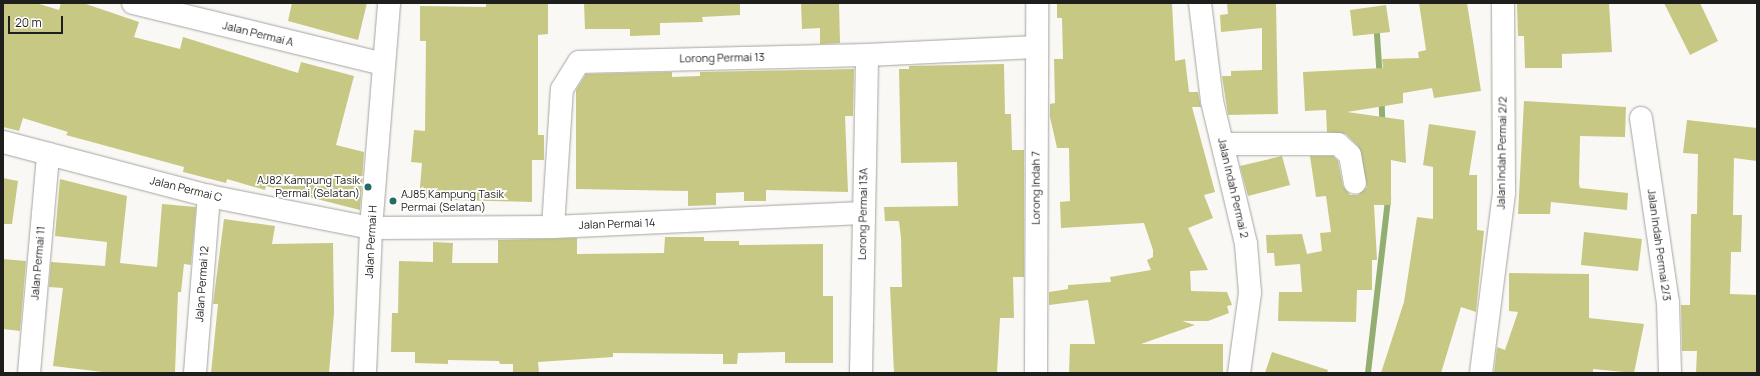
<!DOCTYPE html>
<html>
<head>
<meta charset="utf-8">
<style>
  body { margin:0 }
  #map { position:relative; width:1760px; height:376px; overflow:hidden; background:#faf8f5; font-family:Manrope,sans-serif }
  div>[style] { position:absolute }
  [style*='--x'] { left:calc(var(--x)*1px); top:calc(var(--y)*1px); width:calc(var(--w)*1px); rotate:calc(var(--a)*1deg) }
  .stream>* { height:5.5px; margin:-2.75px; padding:0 2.75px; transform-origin:2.75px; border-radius:2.75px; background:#92af71 }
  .building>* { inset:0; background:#c6c883 }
  .roads { filter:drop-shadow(0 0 1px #a5a4a0) drop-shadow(0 0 1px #a5a4a0) }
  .minor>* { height:22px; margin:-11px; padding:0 11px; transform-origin:11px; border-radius:11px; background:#fff }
  .dots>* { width:11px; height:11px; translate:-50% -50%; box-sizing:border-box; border:2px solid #fff; border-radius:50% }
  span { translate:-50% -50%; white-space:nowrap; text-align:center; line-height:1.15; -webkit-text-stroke:3.5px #fff; paint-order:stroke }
  .street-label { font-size:11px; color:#1e1e1d }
  .poi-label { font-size:11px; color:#1e1e1d }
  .right { translate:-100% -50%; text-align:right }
  .left { translate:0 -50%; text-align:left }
  .frame { position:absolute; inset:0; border:4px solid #1e1e1d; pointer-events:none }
  .scale { position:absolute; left:8px; top:16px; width:55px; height:18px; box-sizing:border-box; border:2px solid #1e1e1d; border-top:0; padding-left:5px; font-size:12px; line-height:14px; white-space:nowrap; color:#1e1e1d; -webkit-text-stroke:3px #fff; paint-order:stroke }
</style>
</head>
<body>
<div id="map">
  <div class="stream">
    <div style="--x:1377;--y:27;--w:47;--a:86.3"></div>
    <div style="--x:1382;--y:99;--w:25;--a:88"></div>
    <div style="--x:1368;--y:373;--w:175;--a:-83.4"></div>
  </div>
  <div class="building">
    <div style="clip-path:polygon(3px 3px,36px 3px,59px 10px,61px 3px,83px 3px,139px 22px,134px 37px,180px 49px,183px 37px,298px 73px,301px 62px,354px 76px,336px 145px,364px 152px,360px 210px,266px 186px,265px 190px,227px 179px,226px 183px,183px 172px,184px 167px,66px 135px,68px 132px,23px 118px,19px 131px,3px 127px)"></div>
    <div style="clip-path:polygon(292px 3px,367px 3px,358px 40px,288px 21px)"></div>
    <div style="clip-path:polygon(486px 3px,548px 3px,548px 34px,538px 35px,538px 135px,544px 135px,544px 160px,532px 160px,532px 202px,419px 199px,422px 163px,411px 162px,414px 130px,425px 131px,426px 41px,420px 41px,420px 6px,486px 7px)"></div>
    <div style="clip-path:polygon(584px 3px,740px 3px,740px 15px,702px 17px,703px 22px,660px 23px,660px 35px,630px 36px,630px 29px,585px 29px)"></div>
    <div style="clip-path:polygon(801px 3px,839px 3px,840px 43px,820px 44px,820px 28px,802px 29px)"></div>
    <div style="clip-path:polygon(1057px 3px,1172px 3px,1175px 61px,1185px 59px,1189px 92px,1198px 92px,1201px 107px,1192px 107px,1215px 192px,1204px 195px,1213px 218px,1188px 228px,1208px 270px,1190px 271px,1191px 291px,1227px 292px,1232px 305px,1227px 306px,1229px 313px,1208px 321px,1182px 321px,1195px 325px,1141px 344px,1223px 344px,1223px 373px,1069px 373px,1070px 344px,1095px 344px,1088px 300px,1049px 305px,1049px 292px,1068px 289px,1068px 285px,1111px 282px,1110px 277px,1151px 270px,1147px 260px,1153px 257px,1153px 250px,1144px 223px,1061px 228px,1060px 202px,1070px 201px,1069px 148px,1057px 148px,1050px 117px,1050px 104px,1055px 103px,1054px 59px,1063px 59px,1062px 18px,1057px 18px)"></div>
    <div style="clip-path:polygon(1227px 3px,1276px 3px,1278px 114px,1228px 115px,1222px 76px,1231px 76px,1231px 71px,1262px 70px,1262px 28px,1221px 32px,1220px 15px,1228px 14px)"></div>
    <div style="clip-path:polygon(1419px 3px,1467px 3px,1481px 91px,1434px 98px,1432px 88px,1403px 93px,1403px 103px,1347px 112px,1404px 120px,1406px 163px,1391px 160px,1391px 205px,1374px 205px,1377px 260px,1372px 260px,1372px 290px,1357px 290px,1356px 322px,1278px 321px,1279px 292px,1302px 292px,1300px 264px,1275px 266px,1274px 253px,1267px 253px,1266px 235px,1302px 234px,1307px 254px,1322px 251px,1320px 233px,1331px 232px,1326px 196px,1316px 197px,1310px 156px,1333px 156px,1338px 161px,1343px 186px,1350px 195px,1358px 195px,1367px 187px,1358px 146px,1346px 134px,1327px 132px,1326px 110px,1305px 111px,1303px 72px,1383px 68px,1382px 59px,1419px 58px,1418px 52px,1426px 50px)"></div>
    <div style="clip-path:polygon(1609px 3px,1612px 52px,1562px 54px,1562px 68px,1525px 68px,1524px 36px,1518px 36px,1517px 4px)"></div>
    <div style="clip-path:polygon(1664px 3px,1700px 3px,1718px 41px,1690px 55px)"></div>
    <div style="clip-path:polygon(1386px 5px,1390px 32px,1353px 36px,1350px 10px)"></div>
    <div style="clip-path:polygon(1004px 64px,1005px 114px,1011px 114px,1012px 150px,1024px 150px,1024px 277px,1013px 277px,1014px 318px,1000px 318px,997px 373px,894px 373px,890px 287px,902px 287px,901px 238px,899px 221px,885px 221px,884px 207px,958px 206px,957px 162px,901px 163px,899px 69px,909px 69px,909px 66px)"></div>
    <div style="clip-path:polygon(854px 69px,853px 116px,845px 116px,848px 192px,766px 190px,766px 201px,744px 201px,744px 192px,716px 193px,716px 205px,688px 206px,688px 191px,576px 189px,576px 90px,586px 74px,672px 72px,672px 77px,700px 76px,700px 72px)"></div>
    <div style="clip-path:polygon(1524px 101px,1626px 107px,1625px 137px,1580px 136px,1579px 184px,1580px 188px,1628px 193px,1627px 210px,1551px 202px,1550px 214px,1518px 214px)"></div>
    <div style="clip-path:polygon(1687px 120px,1757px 128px,1757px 161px,1734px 158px,1733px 215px,1742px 215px,1741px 252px,1731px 252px,1730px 294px,1757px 295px,1757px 373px,1696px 373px,1697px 351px,1682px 351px,1681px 305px,1690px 305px,1691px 214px,1697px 214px,1698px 154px,1683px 153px)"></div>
    <div style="clip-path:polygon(1429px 124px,1476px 131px,1469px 175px,1477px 175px,1477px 230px,1484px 231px,1476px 312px,1461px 307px,1441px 373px,1381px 373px,1404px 302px,1417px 217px,1433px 219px,1433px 167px,1423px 165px)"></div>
    <div style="clip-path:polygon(1282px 156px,1290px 185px,1248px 196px,1240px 166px)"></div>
    <div style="clip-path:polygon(3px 178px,18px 181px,12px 224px,3px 224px)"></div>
    <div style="clip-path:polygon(60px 179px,127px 196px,120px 263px,157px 267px,162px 204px,196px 207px,191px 265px,184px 264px,181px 292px,178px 292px,175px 373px,111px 373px,53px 366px,63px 288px,49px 287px,51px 262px,105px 266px,107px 242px,55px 236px)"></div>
    <div style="clip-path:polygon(224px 219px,275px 226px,272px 244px,333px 243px,334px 313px,329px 373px,211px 373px,218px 304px,213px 304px)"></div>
    <div style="clip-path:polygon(1584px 232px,1642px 239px,1638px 271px,1581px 265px)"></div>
    <div style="clip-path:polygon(665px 237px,704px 237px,704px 241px,739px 241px,739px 245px,823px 244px,823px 296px,833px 296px,833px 363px,785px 363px,785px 352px,738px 353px,737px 364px,723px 364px,723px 354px,613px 353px,613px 357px,538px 362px,539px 373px,513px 373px,513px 364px,500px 364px,499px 361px,448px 360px,448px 364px,415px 363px,415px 352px,391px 352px,392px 313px,398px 313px,399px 261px,433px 262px,433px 242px,453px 243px,452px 263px,498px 263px,498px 240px,577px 238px,577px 254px,664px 253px)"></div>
    <div style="clip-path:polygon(3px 259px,26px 261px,20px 331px,3px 329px)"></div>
    <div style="clip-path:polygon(1509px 273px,1589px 274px,1589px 318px,1644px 324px,1634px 373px,1593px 369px,1593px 373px,1494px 373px,1497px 347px,1505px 350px,1518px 312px,1509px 311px)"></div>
    <div style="clip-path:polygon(1272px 352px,1328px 370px,1327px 373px,1265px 373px)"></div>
  </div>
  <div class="roads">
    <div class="minor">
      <div style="--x:133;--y:3;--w:257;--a:13.7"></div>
      <div style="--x:1200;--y:3;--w:99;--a:83"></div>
      <div style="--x:1212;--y:101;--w:147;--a:76.6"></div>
      <div style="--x:1246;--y:244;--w:49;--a:85.3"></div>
      <div style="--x:1250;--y:293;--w:81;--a:97.8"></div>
      <div style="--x:1641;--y:118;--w:186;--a:81.7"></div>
      <div style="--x:1668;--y:302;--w:71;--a:88.4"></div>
      <div style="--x:3;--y:142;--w:213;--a:14.7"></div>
      <div style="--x:209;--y:196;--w:165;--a:11.2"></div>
      <div style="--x:371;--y:228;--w:182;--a:-0.3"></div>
      <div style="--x:553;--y:227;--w:310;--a:-2.6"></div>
      <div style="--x:1223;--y:144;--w:115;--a:0"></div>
      <div style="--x:1338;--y:144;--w:16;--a:43"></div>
      <div style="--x:1350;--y:155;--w:28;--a:80"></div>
      <div style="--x:553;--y:227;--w:138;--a:-86.3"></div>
      <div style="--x:562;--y:89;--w:32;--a:-58"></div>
      <div style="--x:579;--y:62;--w:288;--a:-1.4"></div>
      <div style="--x:867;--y:55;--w:169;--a:-2.7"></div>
      <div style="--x:29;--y:373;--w:220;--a:-85"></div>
      <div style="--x:195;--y:373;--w:178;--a:-85.5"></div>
      <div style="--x:365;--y:373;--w:145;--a:-87.6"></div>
      <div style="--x:371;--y:228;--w:226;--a:-85.4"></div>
      <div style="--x:861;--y:373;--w:318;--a:-88.9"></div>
      <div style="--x:1036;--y:373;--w:370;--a:-89.8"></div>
      <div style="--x:1481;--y:373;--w:181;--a:-82.7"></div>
      <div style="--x:1504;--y:193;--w:190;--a:-90.3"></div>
    </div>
  </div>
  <div class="dots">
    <div style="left:368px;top:187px;background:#236c64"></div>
    <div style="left:393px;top:201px;background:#236c64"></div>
  </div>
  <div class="street-label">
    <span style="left:258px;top:34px;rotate:14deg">Jalan Permai A</span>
    <span style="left:722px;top:58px;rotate:-1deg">Lorong Permai 13</span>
    <span style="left:1502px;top:153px;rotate:-89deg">Jalan Indah Permai 2/2</span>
    <span style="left:1036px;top:188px;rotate:-90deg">Lorong Indah 7</span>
    <span style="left:1233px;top:188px;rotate:77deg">Jalan Indah Permai 2</span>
    <span style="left:186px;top:189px;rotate:14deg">Jalan Permai C</span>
    <span style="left:863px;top:214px;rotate:-89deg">Lorong Permai 13A</span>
    <span style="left:617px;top:224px;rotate:-2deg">Jalan Permai 14</span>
    <span style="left:371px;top:242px;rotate:-87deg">Jalan Permai H</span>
    <span style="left:1659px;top:245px;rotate:82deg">Jalan Indah Permai 2/3</span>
    <span style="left:38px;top:263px;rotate:-85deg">Jalan Permai 11</span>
    <span style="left:202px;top:284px;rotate:-86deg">Jalan Permai 12</span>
  </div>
  <div class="poi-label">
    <span class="right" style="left:360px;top:187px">AJ82 Kampung Tasik<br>Permai (Selatan)</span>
    <span class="left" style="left:401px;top:201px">AJ85 Kampung Tasik<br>Permai (Selatan)</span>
  </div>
  <div class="frame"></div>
  <div class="scale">20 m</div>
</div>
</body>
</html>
